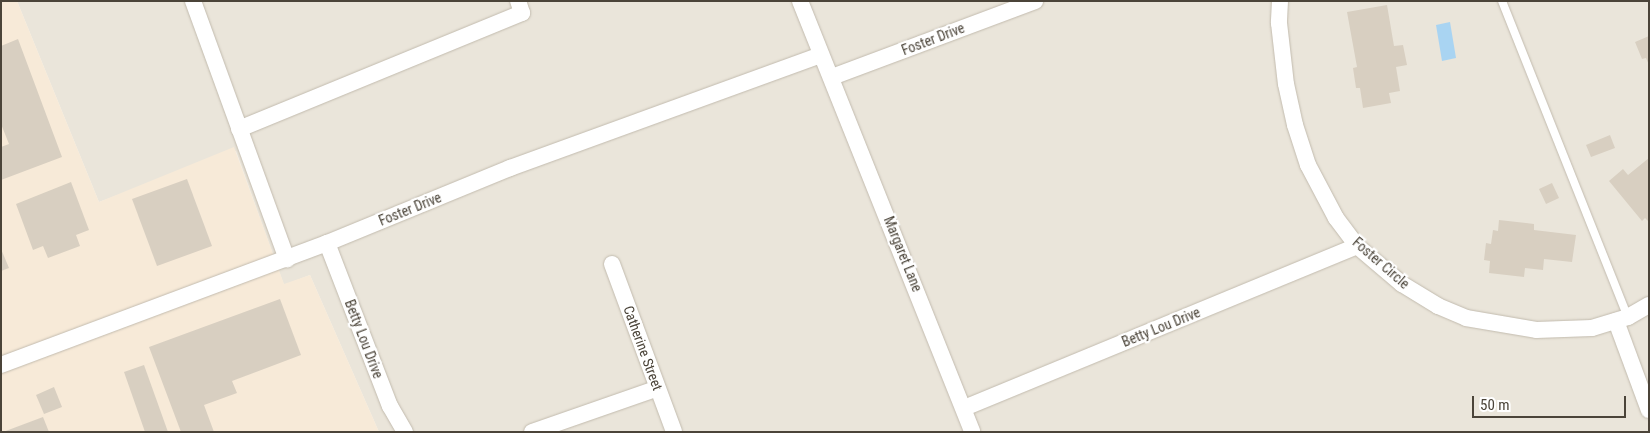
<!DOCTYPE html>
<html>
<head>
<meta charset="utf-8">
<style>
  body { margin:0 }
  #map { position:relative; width:1650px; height:433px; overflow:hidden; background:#f6f3ec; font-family:"Roboto Condensed",sans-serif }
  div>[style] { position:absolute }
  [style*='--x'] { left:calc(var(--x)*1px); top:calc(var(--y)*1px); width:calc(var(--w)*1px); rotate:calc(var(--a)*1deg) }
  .residential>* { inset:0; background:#eae5da }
  .commercial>* { inset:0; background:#f7ead8 }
  .water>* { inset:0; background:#a9d4f2 }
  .building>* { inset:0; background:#d8cfc1 }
  .roads { filter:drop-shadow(0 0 1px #c2bbae) drop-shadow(0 0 1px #c2bbae) }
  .service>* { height:8px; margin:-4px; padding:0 4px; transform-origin:4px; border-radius:4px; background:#fff }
  .minor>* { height:16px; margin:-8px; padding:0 8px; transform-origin:8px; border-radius:8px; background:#fff }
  span { translate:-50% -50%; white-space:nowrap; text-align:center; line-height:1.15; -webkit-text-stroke:4.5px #fff; paint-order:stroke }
  .street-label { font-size:14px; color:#4b4439 }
  .frame { position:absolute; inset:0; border:2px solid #4b4439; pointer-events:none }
  .scale { position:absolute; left:1472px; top:396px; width:154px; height:22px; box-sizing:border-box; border:2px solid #4b4439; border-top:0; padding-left:6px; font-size:15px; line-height:18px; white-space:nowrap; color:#4b4439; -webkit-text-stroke:4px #fff; paint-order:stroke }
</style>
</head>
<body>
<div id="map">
  <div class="residential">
    <div style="clip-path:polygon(17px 1px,1649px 1px,1649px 432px,379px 432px,310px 275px,284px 285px,236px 151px,99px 202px)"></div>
  </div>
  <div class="commercial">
    <div style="clip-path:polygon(1px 1px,17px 1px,99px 202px,234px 147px,284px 284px,310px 275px,379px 432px,1px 432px)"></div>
  </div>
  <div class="water">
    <div style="clip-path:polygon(1450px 22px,1456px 58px,1442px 61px,1436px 25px)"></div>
  </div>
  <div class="building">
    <div style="clip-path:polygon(1387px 5px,1394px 46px,1403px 45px,1407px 65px,1396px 67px,1400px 91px,1389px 93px,1391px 103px,1363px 108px,1360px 88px,1356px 88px,1353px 68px,1357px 67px,1347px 12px)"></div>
    <div style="clip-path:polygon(1649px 36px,1649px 65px,1646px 58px,1642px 59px,1635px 42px)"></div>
    <div style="clip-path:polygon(18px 39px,62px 157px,1px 180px,1px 147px,9px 144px,1px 124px,1px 46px)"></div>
    <div style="clip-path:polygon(1610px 135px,1615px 148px,1591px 157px,1586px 145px)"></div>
    <div style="clip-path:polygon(1649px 158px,1649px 222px,1645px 218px,1642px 221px,1609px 181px,1623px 169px,1628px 175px)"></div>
    <div style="clip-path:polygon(187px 179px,212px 246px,157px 266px,132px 199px)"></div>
    <div style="clip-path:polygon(71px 182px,89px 230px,76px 235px,80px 246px,48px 258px,43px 246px,33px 250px,16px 204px)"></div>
    <div style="clip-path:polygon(1552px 183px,1559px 198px,1546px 204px,1539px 189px)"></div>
    <div style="clip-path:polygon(1499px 220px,1534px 224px,1534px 230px,1576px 235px,1572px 262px,1544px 259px,1543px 270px,1525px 268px,1524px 277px,1489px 273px,1490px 261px,1484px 260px,1486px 243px,1491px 244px,1493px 230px,1498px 231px)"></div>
    <div style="clip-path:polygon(1px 249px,9px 268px,1px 271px)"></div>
    <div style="clip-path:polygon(280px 299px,301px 355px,232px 381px,237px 393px,204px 405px,214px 432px,181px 432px,149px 347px)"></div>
    <div style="clip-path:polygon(144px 365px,168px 432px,145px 432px,124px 372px)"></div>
    <div style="clip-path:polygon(54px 387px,62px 407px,44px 414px,36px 395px)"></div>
    <div style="clip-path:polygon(43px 417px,49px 432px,3px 432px)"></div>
  </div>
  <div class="roads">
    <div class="service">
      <div style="--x:1502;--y:1;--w:340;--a:68.3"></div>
    </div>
    <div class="minor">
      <div style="--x:193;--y:1;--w:275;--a:70"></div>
      <div style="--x:800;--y:1;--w:464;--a:68.2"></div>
      <div style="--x:1280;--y:1;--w:22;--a:93"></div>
      <div style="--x:1279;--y:23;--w:61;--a:83.5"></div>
      <div style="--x:1286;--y:84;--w:42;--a:77.6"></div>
      <div style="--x:1295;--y:125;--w:42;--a:72"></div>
      <div style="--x:1308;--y:165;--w:60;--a:62.2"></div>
      <div style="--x:1336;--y:218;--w:35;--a:53"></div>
      <div style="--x:1357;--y:246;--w:59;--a:40.2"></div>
      <div style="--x:1402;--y:284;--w:42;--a:31.4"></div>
      <div style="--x:1438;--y:306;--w:30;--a:23"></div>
      <div style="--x:1466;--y:318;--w:71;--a:9.7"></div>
      <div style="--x:1536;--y:330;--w:56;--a:-2"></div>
      <div style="--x:1592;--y:328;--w:38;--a:-17"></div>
      <div style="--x:1628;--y:317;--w:24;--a:-30"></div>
      <div style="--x:832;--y:77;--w:217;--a:-20.5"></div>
      <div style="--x:239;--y:129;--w:306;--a:-22.3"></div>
      <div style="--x:522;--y:13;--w:13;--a:-108"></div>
      <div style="--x:327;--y:243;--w:175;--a:68.9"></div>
      <div style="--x:390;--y:406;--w:30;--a:60"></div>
      <div style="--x:612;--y:264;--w:179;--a:69.7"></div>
      <div style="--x:1616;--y:321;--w:95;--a:69.7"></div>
      <div style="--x:1;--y:365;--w:348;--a:-20.5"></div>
      <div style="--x:327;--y:243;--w:198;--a:-22.3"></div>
      <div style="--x:510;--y:168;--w:330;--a:-20"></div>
      <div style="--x:964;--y:408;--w:425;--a:-22.4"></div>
      <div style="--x:532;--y:432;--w:133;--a:-19.2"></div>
    </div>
  </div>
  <div class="street-label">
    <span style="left:933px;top:39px;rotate:-21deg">Foster Drive</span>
    <span style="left:410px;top:209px;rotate:-22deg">Foster Drive</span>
    <span style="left:903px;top:254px;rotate:68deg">Margaret Lane</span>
    <span style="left:1381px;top:263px;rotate:41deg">Foster Circle</span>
    <span style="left:1161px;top:327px;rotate:-22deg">Betty Lou Drive</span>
    <span style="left:364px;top:339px;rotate:69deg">Betty Lou Drive</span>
    <span style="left:643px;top:348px;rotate:70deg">Catherine Street</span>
  </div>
  <div class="frame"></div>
  <div class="scale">50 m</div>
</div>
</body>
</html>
